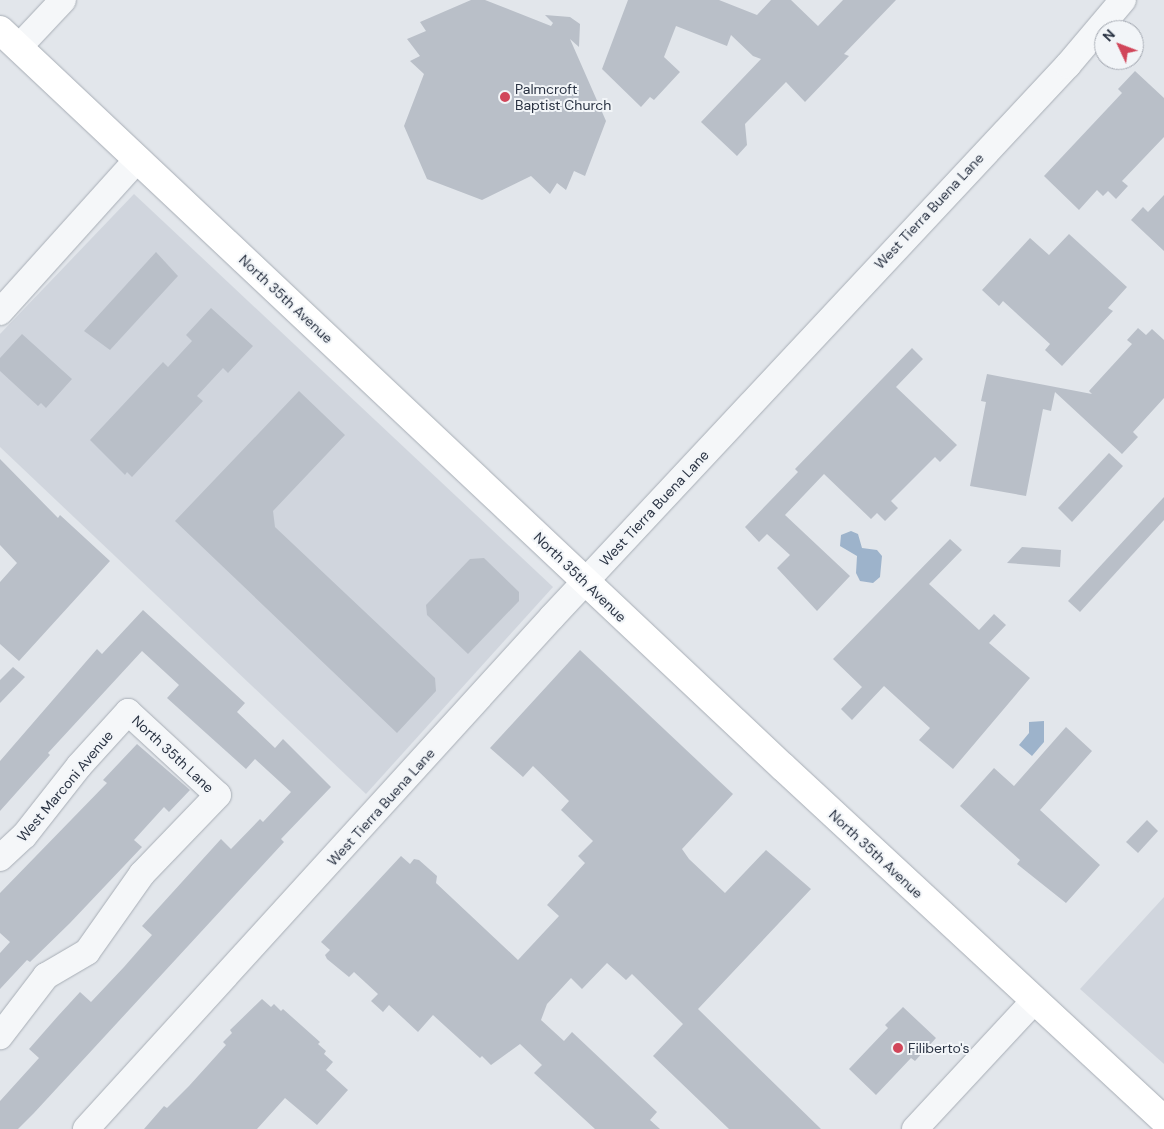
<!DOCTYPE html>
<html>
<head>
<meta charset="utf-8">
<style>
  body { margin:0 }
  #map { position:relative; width:1164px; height:1129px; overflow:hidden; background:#e2e6eb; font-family:"DM Sans",sans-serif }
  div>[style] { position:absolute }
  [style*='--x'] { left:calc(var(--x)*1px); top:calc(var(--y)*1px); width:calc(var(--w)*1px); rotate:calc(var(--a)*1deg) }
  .built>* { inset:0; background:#d0d5dd }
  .water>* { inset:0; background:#9db3cb }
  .building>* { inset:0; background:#b9bfc8 }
  .roads { filter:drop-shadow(0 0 1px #a7adb5) drop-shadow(0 0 1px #a7adb5) }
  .minor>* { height:26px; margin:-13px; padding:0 13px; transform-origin:13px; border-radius:13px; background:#f5f7f9 }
  .major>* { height:28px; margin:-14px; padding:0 14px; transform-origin:14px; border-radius:14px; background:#fff }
  .dots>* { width:14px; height:14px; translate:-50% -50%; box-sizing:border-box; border:2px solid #f2f5f8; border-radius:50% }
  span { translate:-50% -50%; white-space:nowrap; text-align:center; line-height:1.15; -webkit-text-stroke:4px #f2f5f8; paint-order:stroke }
  .poi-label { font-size:14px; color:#2a3343 }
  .left { translate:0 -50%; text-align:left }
  .street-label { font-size:14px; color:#2a3343 }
  .north { position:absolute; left:1094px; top:20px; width:50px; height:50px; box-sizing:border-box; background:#f2f5f8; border:1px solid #a2a7b0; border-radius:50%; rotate:313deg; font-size:14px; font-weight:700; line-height:20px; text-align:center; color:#2a3343 }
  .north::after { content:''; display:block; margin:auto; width:18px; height:22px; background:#d1465a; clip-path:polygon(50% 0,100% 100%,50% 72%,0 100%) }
</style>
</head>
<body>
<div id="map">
  <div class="built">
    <div style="clip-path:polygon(134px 194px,553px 587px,366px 794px,0 447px,0 334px)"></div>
    <div style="clip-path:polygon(1164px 897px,1164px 1064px,1080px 989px)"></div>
  </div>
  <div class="water">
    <div style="clip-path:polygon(851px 531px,858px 534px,862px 548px,877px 550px,882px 556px,880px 577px,873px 583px,860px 581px,856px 573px,857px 556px,840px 546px,841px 535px)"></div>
    <div style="clip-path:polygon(1044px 721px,1044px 742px,1032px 756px,1019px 745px,1029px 733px,1029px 722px)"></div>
  </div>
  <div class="building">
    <div style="clip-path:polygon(471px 0,485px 0,551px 26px,553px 23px,545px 15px,570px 17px,580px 24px,579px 47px,570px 39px,606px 121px,585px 176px,574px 171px,566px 190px,557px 183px,550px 194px,531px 176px,482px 200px,427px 179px,404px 126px,424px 74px,410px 61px,420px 56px,407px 39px,426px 31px,420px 22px)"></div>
    <div style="clip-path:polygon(628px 0,719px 0,757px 15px,771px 0,791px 0,818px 26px,843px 0,896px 0,844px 54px,849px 56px,805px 102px,786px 82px,745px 124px,747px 145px,737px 156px,701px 122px,761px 59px,753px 56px,731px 35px,727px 46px,676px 26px,664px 57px,680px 72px,654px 100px,650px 97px,641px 107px,602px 69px)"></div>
    <div style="clip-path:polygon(1135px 71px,1164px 98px,1164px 137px,1122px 181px,1128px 186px,1116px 199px,1108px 191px,1103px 196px,1097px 190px,1079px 210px,1044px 176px,1122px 93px,1118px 89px)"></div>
    <div style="clip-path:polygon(1164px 195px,1164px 251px,1131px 220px,1143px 207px,1148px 212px)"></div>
    <div style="clip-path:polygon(1069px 234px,1127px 287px,1108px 308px,1113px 311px,1062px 366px,1045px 350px,1050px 344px,1003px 301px,999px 306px,982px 290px,1030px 238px,1049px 255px)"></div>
    <div style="clip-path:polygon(156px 252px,178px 276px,110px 350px,84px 331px)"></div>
    <div style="clip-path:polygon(211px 308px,253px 346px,228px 373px,223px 368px,197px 396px,203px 401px,132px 477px,127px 472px,125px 475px,90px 440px,163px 362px,168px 367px,192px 341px,186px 335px)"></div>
    <div style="clip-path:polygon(1138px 328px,1146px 335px,1152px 329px,1164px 340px,1164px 398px,1133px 432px,1138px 437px,1122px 454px,1055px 392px,1051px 411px,1043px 409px,1026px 496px,970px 486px,986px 402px,981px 401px,987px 374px,1092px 394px,1089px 391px,1132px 344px,1127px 340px)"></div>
    <div style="clip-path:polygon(22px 334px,72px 379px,46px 408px,41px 403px,38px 406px,0 371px,0 358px)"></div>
    <div style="clip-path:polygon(912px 348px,923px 359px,896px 387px,957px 445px,940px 462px,935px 457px,891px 501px,898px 508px,885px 521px,877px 513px,871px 519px,824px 474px,785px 515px,850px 576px,817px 611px,777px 568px,790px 555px,767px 534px,759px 542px,745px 527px,798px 472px,795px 469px)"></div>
    <div style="clip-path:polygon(299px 391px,345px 435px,273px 511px,275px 527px,435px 678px,436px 691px,397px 733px,175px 521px)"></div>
    <div style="clip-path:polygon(1109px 453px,1123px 466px,1072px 522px,1058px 508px)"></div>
    <div style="clip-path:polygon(0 459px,58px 518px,60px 515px,110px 561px,19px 661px,0 644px,0 582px,17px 563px,0 545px)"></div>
    <div style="clip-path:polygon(1164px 497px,1164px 520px,1080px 612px,1068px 601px)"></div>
    <div style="clip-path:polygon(950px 539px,962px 550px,929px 584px,979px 630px,994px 614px,1006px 625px,989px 643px,1030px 678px,953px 769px,919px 740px,930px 728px,884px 686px,852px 720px,841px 709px,862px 687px,833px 659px)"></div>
    <div style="clip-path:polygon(1022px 547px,1061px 550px,1060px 567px,1007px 563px)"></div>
    <div style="clip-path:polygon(484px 558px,519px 592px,519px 601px,468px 654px,427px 615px,426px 605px,470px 559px)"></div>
    <div style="clip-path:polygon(143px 610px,245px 703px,237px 712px,275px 748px,283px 739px,331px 787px,281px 839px,284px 842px,34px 1113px,18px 1129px,0 1129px,0 1101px,39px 1058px,29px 1049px,58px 1016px,80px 992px,91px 1002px,124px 967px,152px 935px,142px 926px,221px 839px,231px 849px,260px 819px,263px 822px,291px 792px,255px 759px,246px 769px,167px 698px,179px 685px,142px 651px,48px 753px,50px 755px,0 811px,0 761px,97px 649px,102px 654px)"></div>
    <div style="clip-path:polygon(580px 650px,733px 794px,682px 849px,689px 859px,725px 893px,766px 850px,811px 889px,698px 1009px,821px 1129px,729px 1129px,653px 1056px,683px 1024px,632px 974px,626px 980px,607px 963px,582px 989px,571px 978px,547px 1004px,541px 1020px,564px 1041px,572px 1032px,657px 1112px,650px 1120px,660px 1129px,595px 1129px,534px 1073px,542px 1065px,520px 1044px,491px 1065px,482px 1056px,480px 1058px,433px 1015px,418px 1032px,389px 1005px,383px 1012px,371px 1001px,378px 994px,354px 972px,349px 977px,327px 959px,325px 955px,330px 950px,321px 942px,401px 856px,410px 864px,414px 859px,419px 860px,437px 876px,436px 883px,518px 960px,559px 916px,547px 905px,585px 863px,578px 856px,593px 841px,561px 810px,569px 801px,533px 766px,523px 777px,490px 748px)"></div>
    <div style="clip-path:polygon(13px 667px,25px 677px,0 703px,0 680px)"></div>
    <div style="clip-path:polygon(1066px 727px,1092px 751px,1040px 810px,1100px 865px,1066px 903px,1017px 864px,1020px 860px,960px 806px,994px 768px,1014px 786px)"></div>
    <div style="clip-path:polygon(137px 744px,190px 790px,169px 812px,164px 807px,134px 840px,142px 847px,70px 923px,30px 962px,27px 960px,0 989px,0 953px,10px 942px,0 933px,0 893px,107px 783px,103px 780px)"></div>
    <div style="clip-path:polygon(1147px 820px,1158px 831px,1138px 853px,1126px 842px)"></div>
    <div style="clip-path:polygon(262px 999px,271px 1007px,274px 1004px,281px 1011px,283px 1009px,320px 1042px,318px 1044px,326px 1051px,324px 1054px,333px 1062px,326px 1070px,348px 1090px,317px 1125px,285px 1098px,257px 1129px,144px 1129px,164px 1106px,167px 1108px,189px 1086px,226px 1045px,223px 1042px,232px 1033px,230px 1030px)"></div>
    <div style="clip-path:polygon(903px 1007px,936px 1038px,915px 1061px,911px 1058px,876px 1095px,849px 1069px,888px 1028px,885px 1025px)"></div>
  </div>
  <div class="roads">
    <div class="minor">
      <div style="--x:19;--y:47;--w:64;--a:-46.9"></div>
      <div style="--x:0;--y:312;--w:206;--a:-48"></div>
      <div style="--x:0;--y:858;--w:33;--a:-43"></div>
      <div style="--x:24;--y:836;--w:89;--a:-51.8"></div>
      <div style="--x:79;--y:766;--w:73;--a:-47.8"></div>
      <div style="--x:128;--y:712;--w:122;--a:42.7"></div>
      <div style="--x:218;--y:795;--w:110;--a:133.9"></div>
      <div style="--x:142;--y:874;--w:95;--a:125.2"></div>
      <div style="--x:87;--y:952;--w:48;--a:149.7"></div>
      <div style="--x:46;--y:976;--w:76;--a:127.5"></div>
      <div style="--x:86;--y:1129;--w:692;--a:-47.69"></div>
      <div style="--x:552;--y:617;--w:756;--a:-46.93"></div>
      <div style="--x:1068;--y:65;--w:85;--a:-49.8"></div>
      <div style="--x:915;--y:1129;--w:176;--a:-47.1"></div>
    </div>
    <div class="major">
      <div style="--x:0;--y:30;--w:1075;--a:43.27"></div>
      <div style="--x:783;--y:767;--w:519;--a:42.82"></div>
    </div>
  </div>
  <div class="dots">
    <div style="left:505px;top:97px;background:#d1465a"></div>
    <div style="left:898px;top:1048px;background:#d1465a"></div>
  </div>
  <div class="poi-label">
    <span class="left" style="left:515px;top:97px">Palmcroft<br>Baptist Church</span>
    <span class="left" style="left:908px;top:1048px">Filiberto's</span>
  </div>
  <div class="street-label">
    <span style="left:929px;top:211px;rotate:-47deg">West Tierra Buena Lane</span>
    <span style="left:286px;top:299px;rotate:43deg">North 35th Avenue</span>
    <span style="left:654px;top:508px;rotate:-47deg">West Tierra Buena Lane</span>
    <span style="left:580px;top:577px;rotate:44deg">North 35th Avenue</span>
    <span style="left:173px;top:754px;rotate:43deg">North 35th Lane</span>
    <span style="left:65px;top:786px;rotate:-50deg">West Marconi Avenue</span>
    <span style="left:381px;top:807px;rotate:-48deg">West Tierra Buena Lane</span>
    <span style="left:876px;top:854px;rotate:43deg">North 35th Avenue</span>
  </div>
  <div class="north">N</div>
</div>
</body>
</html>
